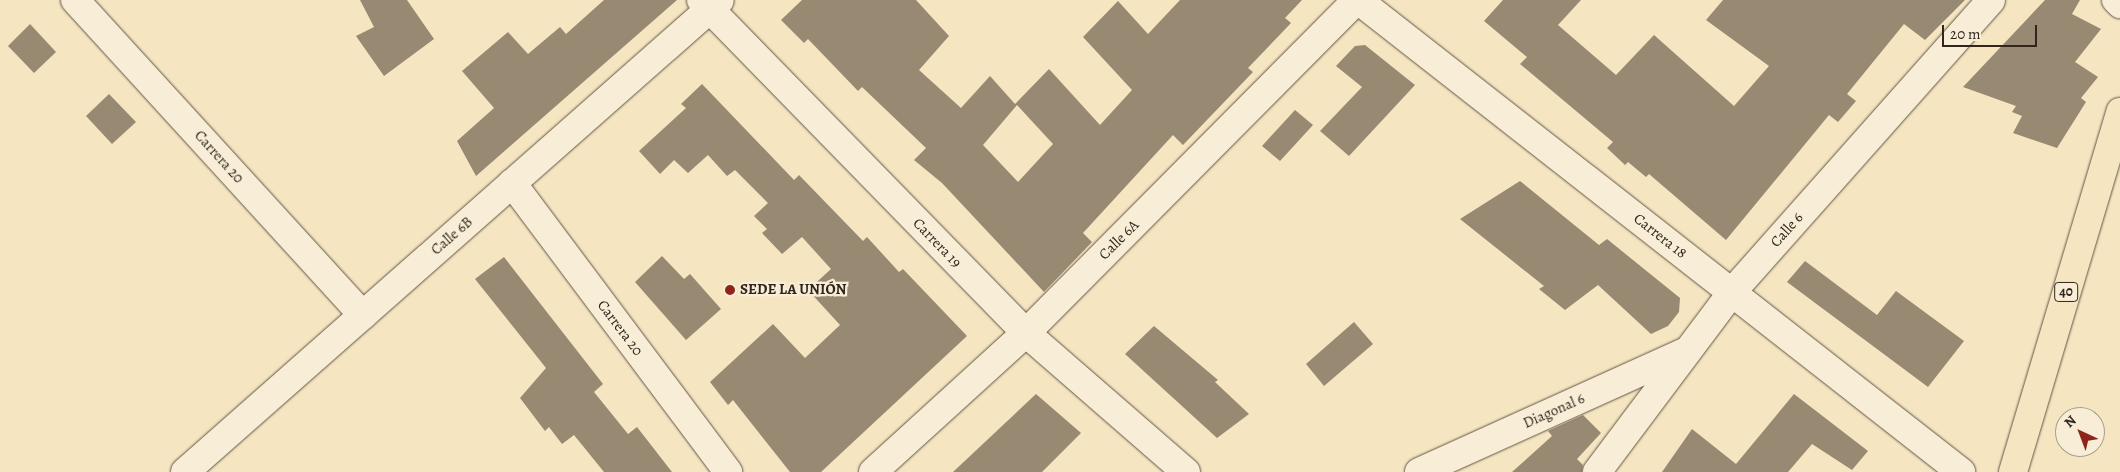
<!DOCTYPE html>
<html>
<head>
<meta charset="utf-8">
<style>
  body { margin:0 }
  #map { position:relative; width:2120px; height:472px; overflow:hidden; background:#f5e5c1; font-family:Alegreya,serif }
  div>[style] { position:absolute }
  [style*='--x'] { left:calc(var(--x)*1px); top:calc(var(--y)*1px); width:calc(var(--w)*1px); rotate:calc(var(--a)*1deg) }
  .building>* { inset:0; background:#978972 }
  .roads { filter:drop-shadow(0 0 1px #625545) drop-shadow(0 0 1px #625545) }
  .street>* { height:28px; margin:-14px; padding:0 14px; transform-origin:14px; border-radius:14px; background:#f8eed7 }
  .secondary>* { height:28px; margin:-14px; padding:0 14px; transform-origin:14px; border-radius:14px; background:#f8eed7 }
  .highway>* { height:28px; margin:-14px; padding:0 14px; transform-origin:14px; border-radius:14px; background:#f5e5c1 }
  .dots>* { width:14px; height:14px; translate:-50% -50%; box-sizing:border-box; border:2px solid #f8eed7; border-radius:50% }
  span { translate:-50% -50%; white-space:nowrap; text-align:center; line-height:1.15; -webkit-text-stroke:4.5px #f8eed7; paint-order:stroke }
  .shield-label span { padding:1px 4px; background:#f8eed7; border:1px solid; border-radius:4px; -webkit-text-stroke-width:0 }
  .shield-label { font-size:14px; color:#31251c; font-weight:700 }
  .street-label { font-size:15px; color:#31251c }
  .poi-label { font-size:15px; color:#31251c; font-weight:700 }
  .left { translate:0 -50%; text-align:left }
  .north { position:absolute; left:2055px; top:407px; width:50px; height:50px; box-sizing:border-box; background:#f8eed7; border:1px solid #a89e8c; border-radius:50%; rotate:317deg; font-size:14px; font-weight:700; line-height:20px; text-align:center; color:#31251c }
  .north::after { content:''; display:block; margin:auto; width:18px; height:22px; background:#8f2418; clip-path:polygon(50% 0,100% 100%,50% 72%,0 100%) }
  .scale { position:absolute; left:1942px; top:25px; width:95px; height:22px; box-sizing:border-box; border:2px solid #31251c; border-top:0; padding-left:6px; font-size:15px; line-height:18px; white-space:nowrap; color:#31251c; -webkit-text-stroke:4px #f8eed7; paint-order:stroke }
</style>
</head>
<body>
<div id="map">
  <div class="building">
    <div style="clip-path:polygon(360px 0,407px 0,434px 39px,384px 76px,356px 36px,374px 27px)"></div>
    <div style="clip-path:polygon(604px 0,677px 0,476px 176px,457px 141px,494px 108px,462px 71px,508px 32px,528px 54px,560px 27px,566px 34px)"></div>
    <div style="clip-path:polygon(evenodd,802px 0,916px 0,949px 36px,919px 70px,961px 108px,990px 76px,1015px 104px,1049px 69px,1100px 125px,1132px 90px,1083px 37px,1118px 1px,1148px 34px,1180px 0,1302px 0,1285px 18px,1291px 23px,1248px 68px,1253px 72px,1183px 145px,1173px 135px,1083px 233px,1092px 242px,1044px 292px,942px 183px,914px 160px,926px 148px,862px 87px,858px 91px,808px 39px,804px 43px,781px 20px,802px 0,1017px 105px,1053px 144px,1018px 182px,983px 145px,1017px 105px)"></div>
    <div style="clip-path:polygon(1503px 0,1581px 0,1558px 25px,1616px 75px,1654px 35px,1734px 106px,1769px 66px,1706px 20px,1723px 0,1965px 0,1925px 40px,1904px 24px,1847px 94px,1856px 101px,1838px 122px,1829px 115px,1726px 240px,1649px 174px,1646px 177px,1628px 162px,1625px 165px,1607px 148px,1613px 142px,1520px 64px,1527px 57px,1484px 21px)"></div>
    <div style="clip-path:polygon(2045px 0,2080px 0,2072px 14px,2101px 29px,2075px 62px,2098px 77px,2081px 98px,2086px 102px,2057px 148px,2013px 133px,2022px 116px,2012px 112px,2016px 106px,1963px 87px)"></div>
    <div style="clip-path:polygon(30px 24px,56px 52px,34px 73px,8px 46px)"></div>
    <div style="clip-path:polygon(1365px 45px,1415px 85px,1349px 156px,1320px 131px,1362px 87px,1336px 66px,1355px 46px)"></div>
    <div style="clip-path:polygon(702px 84px,794px 180px,799px 175px,863px 241px,867px 237px,899px 272px,903px 269px,967px 336px,821px 472px,790px 472px,733px 400px,728px 405px,710px 382px,773px 324px,805px 358px,840px 325px,808px 290px,831px 269px,802px 237px,782px 254px,762px 233px,767px 229px,754px 216px,768px 203px,735px 170px,727px 176px,708px 155px,688px 173px,674px 160px,660px 174px,639px 151px,686px 108px,681px 104px)"></div>
    <div style="clip-path:polygon(109px 94px,136px 122px,112px 144px,86px 116px)"></div>
    <div style="clip-path:polygon(1295px 110px,1313px 125px,1280px 161px,1262px 146px)"></div>
    <div style="clip-path:polygon(1520px 181px,1599px 245px,1607px 239px,1680px 298px,1679px 312px,1668px 326px,1651px 334px,1598px 285px,1565px 310px,1539px 289px,1544px 286px,1460px 219px)"></div>
    <div style="clip-path:polygon(662px 256px,684px 279px,690px 274px,721px 309px,686px 340px,635px 282px)"></div>
    <div style="clip-path:polygon(504px 257px,603px 384px,594px 392px,628px 434px,637px 427px,672px 472px,604px 472px,574px 435px,562px 444px,549px 427px,545px 431px,520px 398px,546px 368px,475px 279px)"></div>
    <div style="clip-path:polygon(1805px 261px,1877px 315px,1896px 291px,1964px 341px,1928px 387px,1787px 282px)"></div>
    <div style="clip-path:polygon(1354px 322px,1373px 344px,1324px 386px,1306px 364px)"></div>
    <div style="clip-path:polygon(1154px 326px,1218px 380px,1215px 382px,1249px 414px,1217px 438px,1125px 354px)"></div>
    <div style="clip-path:polygon(1036px 394px,1081px 433px,1042px 472px,953px 472px)"></div>
    <div style="clip-path:polygon(1794px 394px,1868px 451px,1852px 470px,1812px 444px,1788px 472px,1662px 472px,1692px 429px,1736px 464px)"></div>
    <div style="clip-path:polygon(1583px 415px,1601px 433px,1577px 459px,1583px 465px,1582px 472px,1512px 472px,1552px 436px,1548px 431px)"></div>
  </div>
  <div class="roads">
    <div class="street">
      <div style="--x:75;--y:0;--w:427;--a:47.6"></div>
      <div style="--x:701;--y:0;--w:465;--a:45.7"></div>
      <div style="--x:1026;--y:333;--w:212;--a:41"></div>
      <div style="--x:512;--y:183;--w:361;--a:53.2"></div>
      <div style="--x:185;--y:472;--w:713;--a:-41.42"></div>
      <div style="--x:873;--y:472;--w:207;--a:-42.3"></div>
      <div style="--x:1026;--y:333;--w:470;--a:-45.2"></div>
      <div style="--x:1419;--y:472;--w:292;--a:-24.3"></div>
      <div style="--x:1597;--y:472;--w:225;--a:-53.1"></div>
      <div style="--x:1732;--y:292;--w:390;--a:-48.4"></div>
    </div>
    <div class="secondary">
      <div style="--x:1358;--y:0;--w:766;--a:38.05"></div>
      <div style="--x:2116;--y:0;--w:6;--a:45"></div>
    </div>
    <div class="highway">
      <div style="--x:2013;--y:472;--w:376;--a:-73.4"></div>
    </div>
  </div>
  <div class="dots">
    <div style="left:730px;top:290px;background:#8f2418"></div>
  </div>
  <div class="shield-label">
    <span style="left:2066px;top:292px">40</span>
  </div>
  <div class="street-label">
    <span style="left:219px;top:157px;rotate:48deg">Carrera 20</span>
    <span style="left:1787px;top:230px;rotate:-48deg">Calle 6</span>
    <span style="left:452px;top:236px;rotate:-41deg">Calle 6B</span>
    <span style="left:1660px;top:236px;rotate:38deg">Carrera 18</span>
    <span style="left:1119px;top:240px;rotate:-45deg">Calle 6A</span>
    <span style="left:937px;top:243px;rotate:46deg">Carrera 19</span>
    <span style="left:620px;top:328px;rotate:53deg">Carrera 20</span>
    <span style="left:1554px;top:411px;rotate:-24deg">Diagonal 6</span>
  </div>
  <div class="poi-label">
    <span class="left" style="left:740px;top:290px">SEDE LA UNIÓN</span>
  </div>
  <div class="north">N</div>
  <div class="scale">20 m</div>
</div>
</body>
</html>
